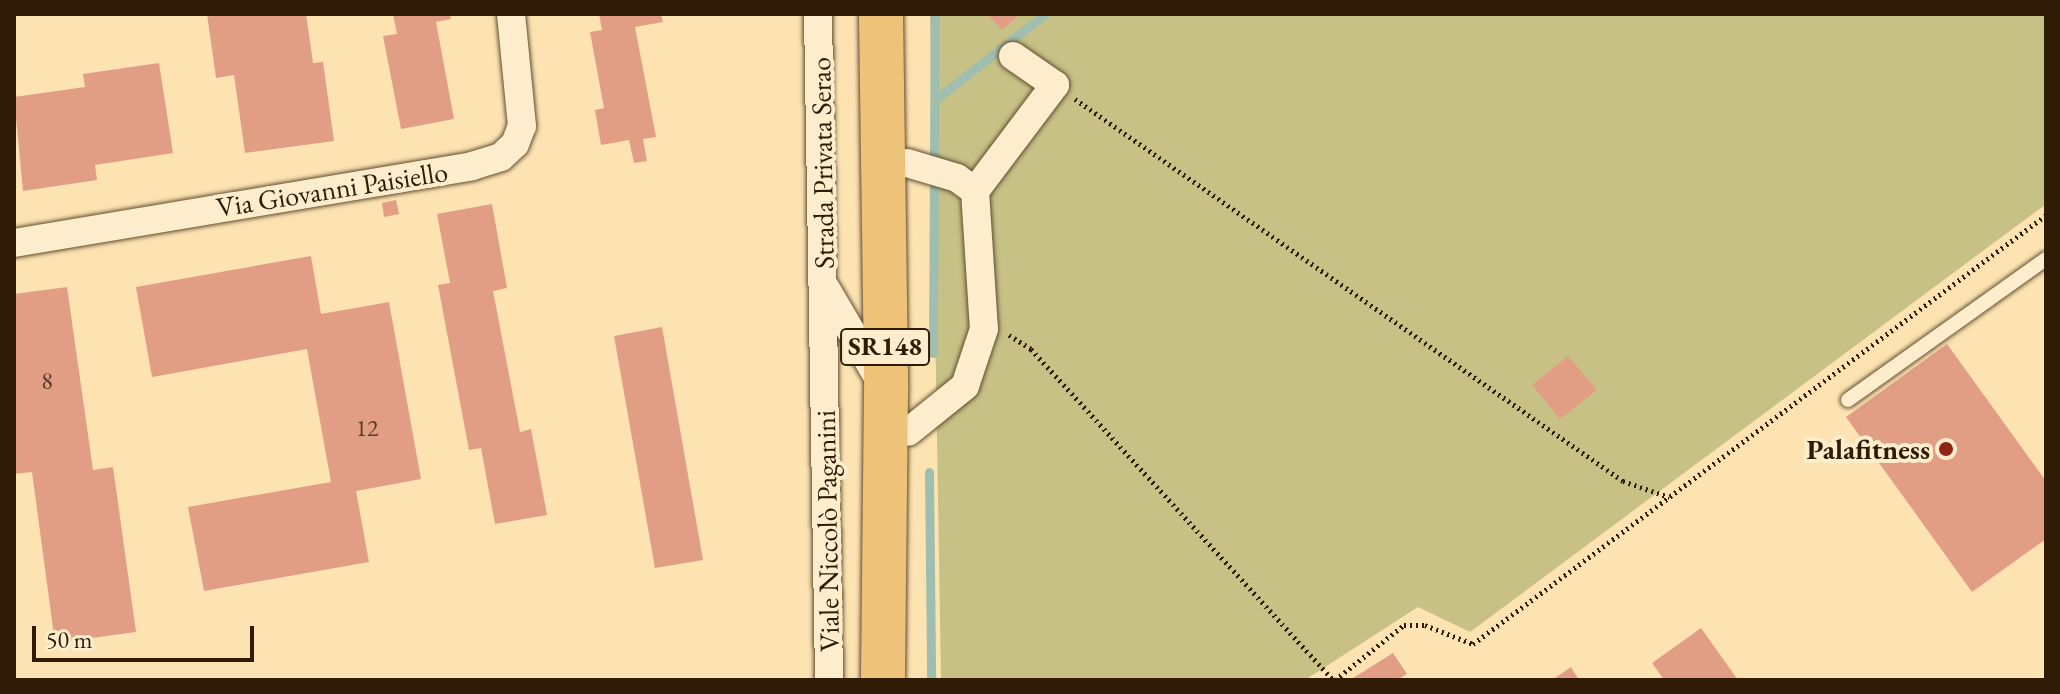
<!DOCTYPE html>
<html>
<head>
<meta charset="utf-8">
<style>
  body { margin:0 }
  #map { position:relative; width:2060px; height:694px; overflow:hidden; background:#fce3b1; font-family:"EB Garamond",serif }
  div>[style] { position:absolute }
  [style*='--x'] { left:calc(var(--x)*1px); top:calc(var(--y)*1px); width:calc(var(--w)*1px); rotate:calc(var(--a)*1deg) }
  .green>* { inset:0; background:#c7c186 }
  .stream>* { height:9px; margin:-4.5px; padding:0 4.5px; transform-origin:4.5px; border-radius:4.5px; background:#9fbeaf }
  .building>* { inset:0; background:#e29e85 }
  .path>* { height:5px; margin-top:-2.5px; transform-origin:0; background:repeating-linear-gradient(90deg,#301b07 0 2px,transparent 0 6px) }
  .roads { filter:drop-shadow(0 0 2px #634d32) drop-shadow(0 0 2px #634d32) }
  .service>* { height:14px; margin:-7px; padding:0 7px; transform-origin:7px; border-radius:7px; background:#fdedcc }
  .minor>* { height:28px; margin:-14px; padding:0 14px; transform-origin:14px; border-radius:14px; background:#fdedcc }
  .primary>* { height:44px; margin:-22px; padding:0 22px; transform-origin:22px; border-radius:22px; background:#eec278 }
  .dots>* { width:22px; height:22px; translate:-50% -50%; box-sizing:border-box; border:4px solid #fdedcc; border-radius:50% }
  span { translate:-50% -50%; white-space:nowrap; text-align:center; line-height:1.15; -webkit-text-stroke:8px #fdedcc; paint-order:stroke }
  .number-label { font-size:24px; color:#5c3c26 }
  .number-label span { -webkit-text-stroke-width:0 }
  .shield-label span { padding:2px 6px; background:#fdedcc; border:2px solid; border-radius:6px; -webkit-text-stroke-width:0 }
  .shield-label { font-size:26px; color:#301b07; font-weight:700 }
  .street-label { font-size:28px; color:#301b07 }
  .poi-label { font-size:28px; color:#301b07; font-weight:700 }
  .right { translate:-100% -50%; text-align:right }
  .frame { position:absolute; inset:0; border:16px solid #301b07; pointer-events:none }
  .scale { position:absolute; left:32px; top:626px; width:222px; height:36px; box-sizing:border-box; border:4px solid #301b07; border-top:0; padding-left:10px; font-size:24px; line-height:28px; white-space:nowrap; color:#301b07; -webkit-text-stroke:6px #fdedcc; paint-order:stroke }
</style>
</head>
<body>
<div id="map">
  <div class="green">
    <div style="clip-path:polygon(930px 14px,2046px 14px,2046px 204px,1470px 632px,1418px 607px,1305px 680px,941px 680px)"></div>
  </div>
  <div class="stream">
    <div style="--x:935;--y:100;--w:140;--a:-38"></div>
    <div style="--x:933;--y:353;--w:339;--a:-89.7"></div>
    <div style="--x:929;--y:472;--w:208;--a:89.4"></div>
  </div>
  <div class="building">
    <div style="clip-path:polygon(207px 14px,306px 14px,313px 63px,323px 62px,334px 141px,245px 153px,234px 75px,216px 78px)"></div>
    <div style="clip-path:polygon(393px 14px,450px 14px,451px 19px,436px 22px,454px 119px,401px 129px,383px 36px,397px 34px)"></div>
    <div style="clip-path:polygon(599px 14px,661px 14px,663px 22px,635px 27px,656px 137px,643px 139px,647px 161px,634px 163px,629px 140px,601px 145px,595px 110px,604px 108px,590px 32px,602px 30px)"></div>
    <div style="clip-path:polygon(987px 14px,1020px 14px,1002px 30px)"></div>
    <div style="clip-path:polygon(159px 63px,173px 153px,95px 165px,97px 180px,23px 191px,14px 97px,85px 87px,83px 74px)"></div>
    <div style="clip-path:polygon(396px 200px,399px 214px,384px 217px,382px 203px)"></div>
    <div style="clip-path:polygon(492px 204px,507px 288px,493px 291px,520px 432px,531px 429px,547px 515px,495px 524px,481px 448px,469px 450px,438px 285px,450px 283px,437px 214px)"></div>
    <div style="clip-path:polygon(311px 256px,321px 314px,389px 302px,421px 479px,356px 491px,369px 562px,204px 591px,188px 507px,331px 482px,307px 349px,152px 377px,136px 287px)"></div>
    <div style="clip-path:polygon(67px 287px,93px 470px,113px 467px,136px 632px,55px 643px,32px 472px,14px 474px,14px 294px)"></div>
    <div style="clip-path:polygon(662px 327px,703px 560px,655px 568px,614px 336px)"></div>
    <div style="clip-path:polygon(1947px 344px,2046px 481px,2046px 539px,1972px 592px,1846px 417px)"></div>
    <div style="clip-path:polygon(1568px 356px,1597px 390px,1560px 419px,1532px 385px)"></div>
    <div style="clip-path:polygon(1701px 628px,1738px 680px,1664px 680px,1652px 663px)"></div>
    <div style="clip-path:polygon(1393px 653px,1407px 674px,1397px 680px,1350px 680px)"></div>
    <div style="clip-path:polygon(1571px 667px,1579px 680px,1552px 680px)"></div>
  </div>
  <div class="path">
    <div style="--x:1075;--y:99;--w:668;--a:34.88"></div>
    <div style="--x:1623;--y:481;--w:49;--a:19.2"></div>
    <div style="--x:1009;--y:335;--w:26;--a:32"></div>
    <div style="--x:1031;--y:349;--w:448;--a:47.6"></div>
    <div style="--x:1335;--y:680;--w:88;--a:-38.6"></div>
    <div style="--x:1404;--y:625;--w:21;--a:0"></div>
    <div style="--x:1425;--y:625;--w:52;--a:21.6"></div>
    <div style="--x:1473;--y:644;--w:716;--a:-36.82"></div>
  </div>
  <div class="roads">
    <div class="service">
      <div style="--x:1848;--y:400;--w:243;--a:-35.5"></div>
    </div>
    <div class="minor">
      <div style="--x:818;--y:14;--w:666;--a:89.05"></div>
      <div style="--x:907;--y:163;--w:52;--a:16.7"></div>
      <div style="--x:957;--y:178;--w:22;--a:36"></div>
      <div style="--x:975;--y:191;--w:138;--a:86.3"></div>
      <div style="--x:984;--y:329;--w:60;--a:108.4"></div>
      <div style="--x:965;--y:386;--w:73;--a:141.1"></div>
      <div style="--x:975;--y:191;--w:133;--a:-53"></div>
      <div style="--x:1055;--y:85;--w:51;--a:-145.4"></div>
      <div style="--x:14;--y:243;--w:464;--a:-9.5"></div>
      <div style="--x:472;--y:166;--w:30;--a:-17"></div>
      <div style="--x:501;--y:157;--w:19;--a:-43"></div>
      <div style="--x:515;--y:144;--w:19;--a:-69"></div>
      <div style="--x:522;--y:126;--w:113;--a:-95.6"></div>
      <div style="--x:825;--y:287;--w:115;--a:59.6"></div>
    </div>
    <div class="primary">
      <div style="--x:881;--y:14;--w:376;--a:89.2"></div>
      <div style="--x:886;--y:390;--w:290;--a:90.6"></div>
    </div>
  </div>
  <div class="dots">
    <div style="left:1946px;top:449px;background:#8f2418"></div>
  </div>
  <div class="number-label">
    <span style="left:47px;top:381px">8</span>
    <span style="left:367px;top:428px">12</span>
  </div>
  <div class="shield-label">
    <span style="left:885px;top:347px">SR148</span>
  </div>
  <div class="street-label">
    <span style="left:822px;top:163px;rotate:-91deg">Strada Privata Serao</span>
    <span style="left:332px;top:189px;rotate:-9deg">Via Giovanni Paisiello</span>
    <span style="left:827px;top:531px;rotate:-91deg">Viale Niccolò Paganini</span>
  </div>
  <div class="poi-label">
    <span class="right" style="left:1930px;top:449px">Palafitness</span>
  </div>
  <div class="frame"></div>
  <div class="scale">50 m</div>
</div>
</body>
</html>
